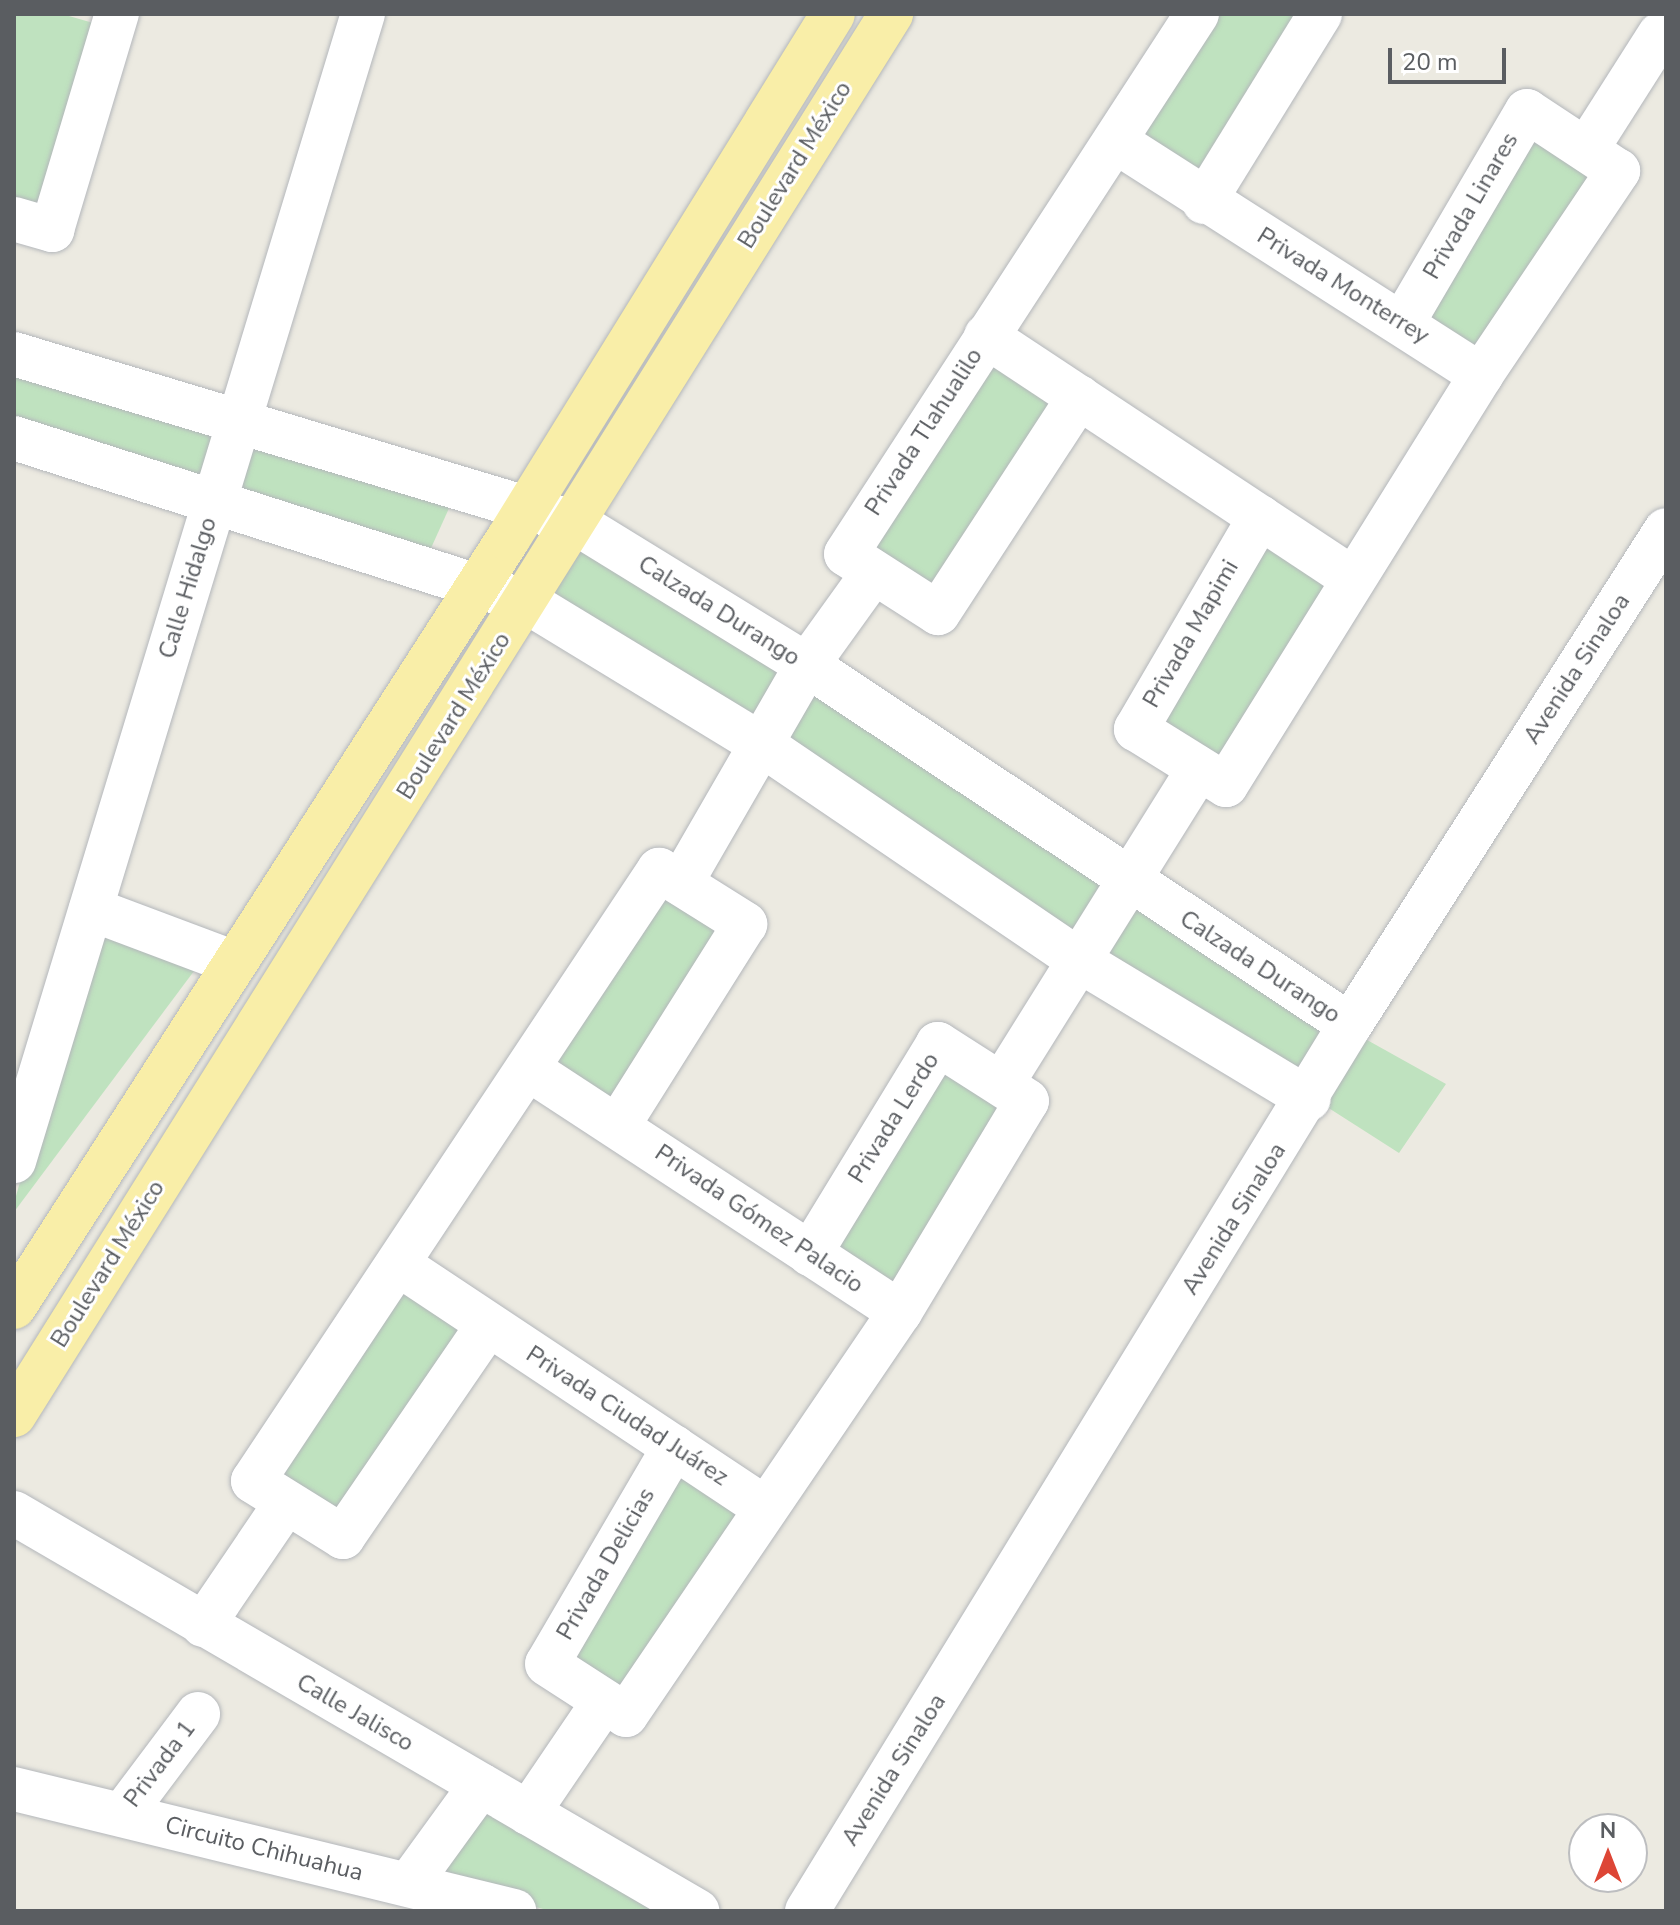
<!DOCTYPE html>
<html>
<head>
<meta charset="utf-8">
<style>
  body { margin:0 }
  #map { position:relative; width:1680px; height:1925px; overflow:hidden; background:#eceae1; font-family:"Nunito Sans",sans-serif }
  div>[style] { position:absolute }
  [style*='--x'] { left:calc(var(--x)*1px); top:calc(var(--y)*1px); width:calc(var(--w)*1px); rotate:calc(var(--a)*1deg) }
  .green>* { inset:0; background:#bfe2bf }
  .roads { filter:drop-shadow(0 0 2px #b4b7bb) drop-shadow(0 0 2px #b4b7bb) }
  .minor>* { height:44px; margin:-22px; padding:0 22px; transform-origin:22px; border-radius:22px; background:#fff }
  .major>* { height:44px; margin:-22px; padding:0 22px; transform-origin:22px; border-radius:22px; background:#f9eea8 }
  span { translate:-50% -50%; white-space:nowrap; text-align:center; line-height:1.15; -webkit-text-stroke:6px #fff; paint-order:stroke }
  .street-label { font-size:24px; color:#5a5d61 }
  .frame { position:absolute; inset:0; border:16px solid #5a5d61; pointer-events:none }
  .north { position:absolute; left:1568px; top:1813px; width:80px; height:80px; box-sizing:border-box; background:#fff; border:2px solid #bdbec0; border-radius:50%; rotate:0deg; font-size:22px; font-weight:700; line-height:32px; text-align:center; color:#5a5d61 }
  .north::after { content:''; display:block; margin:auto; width:28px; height:36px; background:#dd4636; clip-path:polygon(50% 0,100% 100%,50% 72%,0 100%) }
  .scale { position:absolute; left:1388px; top:48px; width:118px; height:36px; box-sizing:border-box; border:4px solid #5a5d61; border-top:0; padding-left:10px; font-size:24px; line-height:28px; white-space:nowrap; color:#5a5d61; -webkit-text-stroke:6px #fff; paint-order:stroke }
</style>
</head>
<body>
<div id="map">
  <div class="green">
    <div style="clip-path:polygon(14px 14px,62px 14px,107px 27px,49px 225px,14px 215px)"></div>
    <div style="clip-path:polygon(1202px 14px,1314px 14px,1201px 193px,1124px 142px)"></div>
    <div style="clip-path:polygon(1527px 119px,1611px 174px,1480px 366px,1413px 321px)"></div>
    <div style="clip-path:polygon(986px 344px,1070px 403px,935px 600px,853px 554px)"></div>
    <div style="clip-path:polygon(14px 362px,455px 495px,427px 557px,14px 431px)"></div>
    <div style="clip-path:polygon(1261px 526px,1333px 581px,1225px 777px,1144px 727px)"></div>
    <div style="clip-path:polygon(577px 532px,1342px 1026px,1446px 1084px,1399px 1153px,535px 600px)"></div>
    <div style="clip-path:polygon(662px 882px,729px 925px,614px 1108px,539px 1069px)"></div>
    <div style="clip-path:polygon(95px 921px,203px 959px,14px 1212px,14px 1203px)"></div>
    <div style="clip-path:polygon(939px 1056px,1017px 1102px,899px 1296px,822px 1251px)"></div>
    <div style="clip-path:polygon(401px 1273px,468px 1326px,338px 1523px,267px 1480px)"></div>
    <div style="clip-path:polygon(679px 1459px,749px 1509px,622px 1697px,559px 1658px)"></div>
    <div style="clip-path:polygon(482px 1794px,682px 1911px,551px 1911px,422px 1877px)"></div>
  </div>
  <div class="roads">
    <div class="minor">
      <div style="--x:1118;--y:143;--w:431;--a:32.6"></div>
      <div style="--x:1588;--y:147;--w:134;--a:-57.5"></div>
      <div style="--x:1204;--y:202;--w:221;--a:-58.3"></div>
      <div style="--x:14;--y:219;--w:40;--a:16"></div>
      <div style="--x:52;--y:230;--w:226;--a:-73.3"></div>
      <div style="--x:986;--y:336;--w:439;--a:33.5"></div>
      <div style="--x:14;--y:354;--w:587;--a:16.74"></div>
      <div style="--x:576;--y:523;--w:271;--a:31.6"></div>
      <div style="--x:807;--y:665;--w:651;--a:33.54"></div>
      <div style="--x:1079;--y:397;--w:258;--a:123.1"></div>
      <div style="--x:938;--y:613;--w:109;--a:-147.3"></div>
      <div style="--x:846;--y:554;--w:644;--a:-56.98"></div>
      <div style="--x:14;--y:438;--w:539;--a:17.73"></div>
      <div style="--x:527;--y:602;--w:277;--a:31.3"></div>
      <div style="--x:764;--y:746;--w:382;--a:34.2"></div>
      <div style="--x:1080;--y:961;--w:267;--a:31.1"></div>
      <div style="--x:1260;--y:517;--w:246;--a:120.3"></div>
      <div style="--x:1136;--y:729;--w:106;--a:31.9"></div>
      <div style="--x:1226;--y:785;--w:483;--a:-58.1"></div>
      <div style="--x:1481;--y:375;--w:246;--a:-56.1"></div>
      <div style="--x:1618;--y:171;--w:109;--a:-146.6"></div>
      <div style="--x:1527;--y:111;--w:243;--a:120.4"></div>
      <div style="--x:681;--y:883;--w:252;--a:-60"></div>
      <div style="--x:807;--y:665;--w:110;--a:-54.3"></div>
      <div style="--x:91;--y:909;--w:151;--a:20.6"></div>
      <div style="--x:530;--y:1070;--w:442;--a:33.2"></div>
      <div style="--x:1003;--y:1082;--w:367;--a:-58"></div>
      <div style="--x:14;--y:1161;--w:1199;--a:-73.08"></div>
      <div style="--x:398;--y:1264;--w:441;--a:33.6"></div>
      <div style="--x:488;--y:1325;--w:257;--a:124.4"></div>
      <div style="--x:343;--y:1537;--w:106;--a:-148.1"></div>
      <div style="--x:253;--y:1481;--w:734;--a:-56.4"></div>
      <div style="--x:659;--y:870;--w:102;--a:32.1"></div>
      <div style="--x:745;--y:924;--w:236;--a:122.2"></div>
      <div style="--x:674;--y:1447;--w:251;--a:120.3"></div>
      <div style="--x:547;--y:1664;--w:94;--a:32.8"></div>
      <div style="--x:626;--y:1715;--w:487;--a:-55.8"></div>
      <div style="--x:900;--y:1312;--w:246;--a:-59"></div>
      <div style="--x:1027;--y:1101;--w:106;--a:-147.4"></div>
      <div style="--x:938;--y:1044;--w:246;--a:121.4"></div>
      <div style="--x:14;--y:1513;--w:791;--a:30.23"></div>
      <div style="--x:203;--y:1625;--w:144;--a:-55.8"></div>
      <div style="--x:14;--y:1789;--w:515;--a:13.71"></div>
      <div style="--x:528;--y:1813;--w:135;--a:-55.8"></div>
      <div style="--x:123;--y:1814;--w:125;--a:-53.1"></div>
      <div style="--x:409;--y:1884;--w:122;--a:-54"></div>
      <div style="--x:807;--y:1911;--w:1039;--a:-58.5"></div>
      <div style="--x:1350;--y:1025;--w:587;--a:-57.45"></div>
    </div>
    <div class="major">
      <div style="--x:14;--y:1307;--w:913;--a:-57.25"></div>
      <div style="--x:508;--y:539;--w:617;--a:-58.24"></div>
      <div style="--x:14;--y:1415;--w:1653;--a:-57.95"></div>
    </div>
  </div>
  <div class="street-label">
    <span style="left:795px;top:165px;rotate:-58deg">Boulevard México</span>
    <span style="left:1471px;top:206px;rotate:-60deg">Privada Linares</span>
    <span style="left:1343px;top:286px;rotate:32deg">Privada Monterrey</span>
    <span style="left:924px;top:432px;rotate:-57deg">Privada Tlahualilo</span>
    <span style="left:188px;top:588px;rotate:-73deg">Calle Hidalgo</span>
    <span style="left:719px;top:611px;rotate:32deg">Calzada Durango</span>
    <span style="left:1191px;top:634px;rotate:-60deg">Privada Mapimi</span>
    <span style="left:1577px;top:669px;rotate:-57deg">Avenida Sinaloa</span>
    <span style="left:454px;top:716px;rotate:-58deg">Boulevard México</span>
    <span style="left:1260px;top:967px;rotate:33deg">Calzada Durango</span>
    <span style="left:894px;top:1118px;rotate:-58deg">Privada Lerdo</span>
    <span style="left:759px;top:1219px;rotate:34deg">Privada Gómez Palacio</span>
    <span style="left:1234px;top:1219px;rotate:-58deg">Avenida Sinaloa</span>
    <span style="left:108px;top:1264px;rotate:-58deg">Boulevard México</span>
    <span style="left:627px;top:1416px;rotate:33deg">Privada Ciudad Juárez</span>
    <span style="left:606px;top:1564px;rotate:-60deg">Privada Delicias</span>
    <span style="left:355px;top:1713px;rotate:30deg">Calle Jalisco</span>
    <span style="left:160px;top:1764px;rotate:-53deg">Privada 1</span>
    <span style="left:894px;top:1770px;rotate:-58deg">Avenida Sinaloa</span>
    <span style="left:264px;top:1849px;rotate:14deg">Circuito Chihuahua</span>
  </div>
  <div class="frame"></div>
  <div class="north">N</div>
  <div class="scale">20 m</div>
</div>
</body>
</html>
